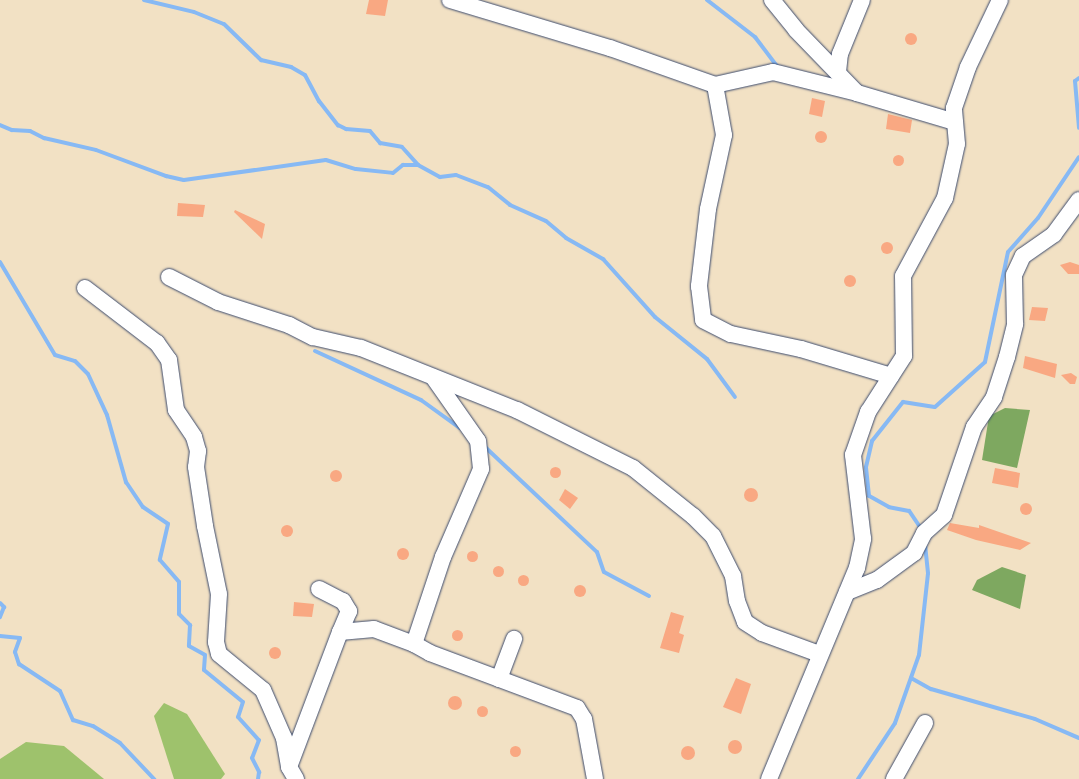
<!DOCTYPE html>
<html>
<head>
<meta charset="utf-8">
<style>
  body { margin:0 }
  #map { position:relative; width:1079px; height:779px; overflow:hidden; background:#f2e1c4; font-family:"Shantell Sans",sans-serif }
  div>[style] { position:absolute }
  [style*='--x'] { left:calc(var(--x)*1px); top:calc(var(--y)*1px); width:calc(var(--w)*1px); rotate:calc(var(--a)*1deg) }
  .green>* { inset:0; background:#9ec26c }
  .forest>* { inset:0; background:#7ea860 }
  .stream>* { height:4px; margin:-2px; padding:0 2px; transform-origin:2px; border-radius:2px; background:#87b9f4 }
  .building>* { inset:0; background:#f9a882 }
  .round { border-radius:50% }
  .roads { filter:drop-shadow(0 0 1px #3b4a6d) drop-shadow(0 0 1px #3b4a6d) }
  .minor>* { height:16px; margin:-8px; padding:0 8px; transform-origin:8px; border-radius:8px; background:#fff }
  span { translate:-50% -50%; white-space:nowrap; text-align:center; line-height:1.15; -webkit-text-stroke:4px #fbf7ec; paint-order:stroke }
</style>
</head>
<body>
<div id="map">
  <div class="green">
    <div style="clip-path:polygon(164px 703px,187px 714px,225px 774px,221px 779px,174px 779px,154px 716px)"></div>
    <div style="clip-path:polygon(26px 742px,64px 746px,104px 779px,0 779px,0 759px)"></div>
  </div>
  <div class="forest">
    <div style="clip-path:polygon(1005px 408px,1030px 410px,1017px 468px,982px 460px,989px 416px)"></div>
    <div style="clip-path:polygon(1002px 567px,1026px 575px,1020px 609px,972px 590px,977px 580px)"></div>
  </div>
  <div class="stream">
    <div style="--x:144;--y:0;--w:51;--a:13.5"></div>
    <div style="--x:194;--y:12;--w:32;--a:22"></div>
    <div style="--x:224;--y:24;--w:52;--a:44.2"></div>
    <div style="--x:261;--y:60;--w:31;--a:13"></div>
    <div style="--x:291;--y:67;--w:16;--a:30"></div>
    <div style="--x:305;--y:75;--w:30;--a:62"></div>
    <div style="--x:319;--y:101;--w:31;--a:52"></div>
    <div style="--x:338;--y:125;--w:9;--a:27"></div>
    <div style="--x:346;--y:129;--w:24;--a:5"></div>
    <div style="--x:370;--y:131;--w:16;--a:50"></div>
    <div style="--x:380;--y:143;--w:22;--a:10"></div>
    <div style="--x:402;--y:147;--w:24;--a:48"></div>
    <div style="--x:707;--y:0;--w:61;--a:37.6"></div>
    <div style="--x:755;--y:37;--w:36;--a:53"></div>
    <div style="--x:1079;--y:78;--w:5;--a:143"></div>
    <div style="--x:1075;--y:81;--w:47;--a:85.1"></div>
    <div style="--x:0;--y:125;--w:13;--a:23"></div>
    <div style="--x:12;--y:130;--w:18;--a:3"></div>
    <div style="--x:30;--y:131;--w:16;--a:27"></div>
    <div style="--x:44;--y:138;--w:53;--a:13"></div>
    <div style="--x:96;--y:150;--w:75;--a:20.4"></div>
    <div style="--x:166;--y:176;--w:18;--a:13"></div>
    <div style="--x:184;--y:180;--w:143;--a:-8"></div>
    <div style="--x:326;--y:160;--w:31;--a:17"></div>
    <div style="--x:356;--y:169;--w:37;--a:6"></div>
    <div style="--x:393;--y:173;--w:13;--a:-39"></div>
    <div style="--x:403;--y:165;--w:15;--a:0"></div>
    <div style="--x:418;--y:165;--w:25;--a:29"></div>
    <div style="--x:440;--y:177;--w:16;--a:-7"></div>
    <div style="--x:456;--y:175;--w:34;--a:21"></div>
    <div style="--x:488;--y:187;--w:28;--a:39"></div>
    <div style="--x:510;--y:205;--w:39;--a:24"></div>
    <div style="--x:546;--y:221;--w:26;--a:40"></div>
    <div style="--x:566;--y:238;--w:43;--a:29.6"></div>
    <div style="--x:603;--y:259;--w:78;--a:48.1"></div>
    <div style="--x:655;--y:317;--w:67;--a:38.9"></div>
    <div style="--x:707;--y:359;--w:47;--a:53.6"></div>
    <div style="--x:0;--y:262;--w:108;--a:59.4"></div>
    <div style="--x:55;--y:355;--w:21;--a:17"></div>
    <div style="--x:75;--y:361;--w:18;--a:45"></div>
    <div style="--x:88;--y:374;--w:45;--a:65.1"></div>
    <div style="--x:107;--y:415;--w:70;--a:74.2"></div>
    <div style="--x:126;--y:482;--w:30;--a:56"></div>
    <div style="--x:143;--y:507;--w:30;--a:34"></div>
    <div style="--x:168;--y:524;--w:37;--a:103"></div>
    <div style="--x:160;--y:560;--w:29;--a:49"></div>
    <div style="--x:179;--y:582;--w:32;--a:90"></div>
    <div style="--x:179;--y:614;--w:16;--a:45"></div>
    <div style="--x:190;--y:625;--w:21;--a:93"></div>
    <div style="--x:189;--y:646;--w:18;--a:29"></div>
    <div style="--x:205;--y:655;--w:15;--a:94"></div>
    <div style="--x:204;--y:670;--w:50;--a:39.4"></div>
    <div style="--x:243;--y:702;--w:16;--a:108"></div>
    <div style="--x:238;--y:717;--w:31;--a:48"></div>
    <div style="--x:259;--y:740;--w:19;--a:111"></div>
    <div style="--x:252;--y:758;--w:16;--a:63"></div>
    <div style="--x:259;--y:772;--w:7;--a:98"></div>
    <div style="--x:315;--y:351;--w:117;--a:24.8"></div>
    <div style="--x:421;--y:400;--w:48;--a:35.7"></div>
    <div style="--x:484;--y:446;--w:155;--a:43.2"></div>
    <div style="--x:597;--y:552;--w:21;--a:71"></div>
    <div style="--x:604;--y:572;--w:51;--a:28.1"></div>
    <div style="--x:922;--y:530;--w:23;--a:-124"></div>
    <div style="--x:909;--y:511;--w:20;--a:-169"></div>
    <div style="--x:889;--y:507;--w:23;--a:-151"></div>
    <div style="--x:869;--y:496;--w:29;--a:-96"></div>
    <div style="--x:866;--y:467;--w:27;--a:-77"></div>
    <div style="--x:872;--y:441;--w:50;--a:-51.5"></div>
    <div style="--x:903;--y:402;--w:32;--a:9"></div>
    <div style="--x:935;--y:407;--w:67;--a:-42"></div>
    <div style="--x:985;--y:362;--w:112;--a:-78.2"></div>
    <div style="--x:1008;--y:252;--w:45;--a:-48.6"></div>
    <div style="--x:1038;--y:218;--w:73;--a:-56.1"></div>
    <div style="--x:0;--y:603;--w:6;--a:45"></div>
    <div style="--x:4;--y:607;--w:11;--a:112"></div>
    <div style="--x:0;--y:636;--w:20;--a:6"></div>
    <div style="--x:20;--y:638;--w:15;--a:110"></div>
    <div style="--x:15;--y:652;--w:13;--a:72"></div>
    <div style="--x:19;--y:664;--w:49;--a:33.4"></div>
    <div style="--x:60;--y:691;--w:32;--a:66"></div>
    <div style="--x:73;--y:720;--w:21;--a:17"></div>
    <div style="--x:93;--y:726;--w:32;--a:32"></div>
    <div style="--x:120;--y:743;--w:50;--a:46.6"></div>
    <div style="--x:911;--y:678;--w:23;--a:29"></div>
    <div style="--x:931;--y:689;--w:108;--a:16.1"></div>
    <div style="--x:1035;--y:719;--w:48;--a:23.4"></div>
    <div style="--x:858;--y:779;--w:67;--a:-56.5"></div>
    <div style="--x:895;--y:723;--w:72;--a:-70.6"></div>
    <div style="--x:919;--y:655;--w:82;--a:-83.7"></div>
    <div style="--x:928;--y:573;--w:29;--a:-96"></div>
  </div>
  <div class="building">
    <div style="clip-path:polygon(369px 0,388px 0,385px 16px,366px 14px)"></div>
    <div class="round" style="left:905px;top:33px;width:12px;height:12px"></div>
    <div style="clip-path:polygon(812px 98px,825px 101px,822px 117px,809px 114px)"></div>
    <div style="clip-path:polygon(888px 114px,912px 120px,910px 133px,886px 129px)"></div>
    <div class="round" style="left:815px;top:131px;width:12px;height:12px"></div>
    <div class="round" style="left:892.5px;top:154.5px;width:11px;height:11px"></div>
    <div style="clip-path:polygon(178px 203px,205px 205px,203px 217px,177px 216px)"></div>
    <div style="clip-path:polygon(235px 210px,265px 224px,262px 239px,234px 212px)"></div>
    <div class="round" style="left:881px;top:242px;width:12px;height:12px"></div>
    <div style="clip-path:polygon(1070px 262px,1079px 265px,1079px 274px,1068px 274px,1060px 265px)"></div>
    <div class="round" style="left:844px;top:275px;width:12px;height:12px"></div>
    <div style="clip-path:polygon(1032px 307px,1048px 308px,1045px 321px,1029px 320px)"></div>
    <div style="clip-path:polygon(1025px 356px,1057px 364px,1055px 378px,1023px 368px)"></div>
    <div style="clip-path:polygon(1071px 373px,1077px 377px,1075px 384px,1070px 384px,1061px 375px)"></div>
    <div class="round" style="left:549.5px;top:466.5px;width:11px;height:11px"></div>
    <div style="clip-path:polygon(995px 468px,1020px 473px,1018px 488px,992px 483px)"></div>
    <div class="round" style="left:330px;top:470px;width:12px;height:12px"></div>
    <div class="round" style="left:744px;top:488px;width:14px;height:14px"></div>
    <div style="clip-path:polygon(565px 489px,578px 498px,570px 509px,559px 500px)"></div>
    <div class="round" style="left:1020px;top:503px;width:12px;height:12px"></div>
    <div style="clip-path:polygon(950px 523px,979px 528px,979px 525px,1031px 543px,1020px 550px,976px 540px,947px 530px)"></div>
    <div class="round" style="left:281px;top:525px;width:12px;height:12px"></div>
    <div class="round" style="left:397px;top:548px;width:12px;height:12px"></div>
    <div class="round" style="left:466.5px;top:550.5px;width:11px;height:11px"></div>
    <div class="round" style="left:492.5px;top:565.5px;width:11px;height:11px"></div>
    <div class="round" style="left:517.5px;top:574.5px;width:11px;height:11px"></div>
    <div class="round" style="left:574px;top:585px;width:12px;height:12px"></div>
    <div style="clip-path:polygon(294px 602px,314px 604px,312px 617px,293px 616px)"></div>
    <div style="clip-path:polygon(671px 612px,684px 616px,679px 633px,684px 635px,679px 653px,660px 648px)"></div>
    <div class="round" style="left:451.5px;top:629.5px;width:11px;height:11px"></div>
    <div class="round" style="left:269px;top:647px;width:12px;height:12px"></div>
    <div style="clip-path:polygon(736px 678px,751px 684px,741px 714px,723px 707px)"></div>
    <div class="round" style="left:448px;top:696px;width:14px;height:14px"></div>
    <div class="round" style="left:476.5px;top:705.5px;width:11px;height:11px"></div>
    <div class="round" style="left:728px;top:740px;width:14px;height:14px"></div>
    <div class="round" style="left:509.5px;top:745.5px;width:11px;height:11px"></div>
    <div class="round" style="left:681px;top:746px;width:14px;height:14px"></div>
  </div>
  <div class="roads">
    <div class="minor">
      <div style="--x:450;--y:0;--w:167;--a:16.7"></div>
      <div style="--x:610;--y:48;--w:111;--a:19.4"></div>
      <div style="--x:715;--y:85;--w:59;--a:-12.6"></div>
      <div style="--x:773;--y:72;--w:87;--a:14"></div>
      <div style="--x:772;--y:0;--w:38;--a:51"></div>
      <div style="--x:796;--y:30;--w:88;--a:45.9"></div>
      <div style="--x:857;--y:93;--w:102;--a:16.5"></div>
      <div style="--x:838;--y:72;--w:18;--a:-84"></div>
      <div style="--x:840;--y:54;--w:58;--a:-67.8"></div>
      <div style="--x:715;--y:85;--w:51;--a:79.8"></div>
      <div style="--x:724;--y:135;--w:76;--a:102.2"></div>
      <div style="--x:708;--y:209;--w:78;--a:96.7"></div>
      <div style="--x:699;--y:286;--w:34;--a:83"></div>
      <div style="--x:703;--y:320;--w:31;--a:27"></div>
      <div style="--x:731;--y:334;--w:72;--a:12.1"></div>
      <div style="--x:801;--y:349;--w:94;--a:16.7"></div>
      <div style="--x:169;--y:277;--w:55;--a:27"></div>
      <div style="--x:218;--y:302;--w:75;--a:17.9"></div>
      <div style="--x:289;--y:325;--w:27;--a:27"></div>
      <div style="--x:313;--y:337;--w:49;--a:12.9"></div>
      <div style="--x:361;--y:348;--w:168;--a:21.7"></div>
      <div style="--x:517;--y:410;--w:130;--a:26.6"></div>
      <div style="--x:633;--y:468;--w:77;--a:38.7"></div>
      <div style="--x:693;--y:516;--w:28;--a:45"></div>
      <div style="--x:713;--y:536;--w:45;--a:63.4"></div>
      <div style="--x:733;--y:576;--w:25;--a:81"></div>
      <div style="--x:737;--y:601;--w:22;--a:69"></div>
      <div style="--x:745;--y:622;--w:20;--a:33"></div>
      <div style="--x:762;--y:633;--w:61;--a:20.2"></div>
      <div style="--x:85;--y:288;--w:91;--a:37.4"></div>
      <div style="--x:157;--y:343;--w:21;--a:55"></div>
      <div style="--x:169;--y:360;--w:50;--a:82"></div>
      <div style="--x:176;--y:410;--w:32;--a:56"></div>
      <div style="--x:194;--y:437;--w:15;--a:74"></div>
      <div style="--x:198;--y:451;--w:16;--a:97"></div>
      <div style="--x:196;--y:467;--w:60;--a:81.3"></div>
      <div style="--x:205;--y:526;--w:69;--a:78.4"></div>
      <div style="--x:219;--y:594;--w:48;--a:93.6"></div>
      <div style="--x:216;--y:642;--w:12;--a:76"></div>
      <div style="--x:219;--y:654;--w:57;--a:39.3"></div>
      <div style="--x:263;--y:690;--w:52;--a:66.4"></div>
      <div style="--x:284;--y:738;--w:29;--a:80"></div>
      <div style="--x:319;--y:589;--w:27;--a:27"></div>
      <div style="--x:343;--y:601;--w:12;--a:59"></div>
      <div style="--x:349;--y:611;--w:23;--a:113"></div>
      <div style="--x:847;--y:592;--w:32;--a:-22"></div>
      <div style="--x:877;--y:580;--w:46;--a:-36.1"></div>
      <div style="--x:914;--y:553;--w:22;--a:-63"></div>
      <div style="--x:924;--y:533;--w:27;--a:-42"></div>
      <div style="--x:944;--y:515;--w:93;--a:-71.2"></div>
      <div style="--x:974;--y:427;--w:36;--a:-56"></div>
      <div style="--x:994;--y:397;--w:42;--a:-72"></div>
      <div style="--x:1007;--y:357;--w:34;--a:-76"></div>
      <div style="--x:1015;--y:324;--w:49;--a:-91.2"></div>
      <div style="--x:1014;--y:275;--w:21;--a:-65"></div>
      <div style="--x:1023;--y:256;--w:38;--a:-35"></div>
      <div style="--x:1054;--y:234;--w:42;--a:-53.7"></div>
      <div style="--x:414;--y:644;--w:18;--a:29"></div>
      <div style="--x:430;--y:653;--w:157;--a:20.5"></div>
      <div style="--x:577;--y:708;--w:13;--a:58"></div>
      <div style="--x:584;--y:719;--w:61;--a:79.6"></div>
      <div style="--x:499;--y:679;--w:43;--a:-69.4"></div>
      <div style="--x:296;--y:779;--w:14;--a:-120"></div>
      <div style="--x:289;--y:767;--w:144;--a:-69.3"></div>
      <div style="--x:340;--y:632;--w:34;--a:-5"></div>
      <div style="--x:374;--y:629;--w:43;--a:20.6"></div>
      <div style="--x:414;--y:644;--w:92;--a:-71.6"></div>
      <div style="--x:443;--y:557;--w:96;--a:-66.6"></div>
      <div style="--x:481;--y:469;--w:28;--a:-96"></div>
      <div style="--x:478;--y:441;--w:78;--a:-125.1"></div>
      <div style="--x:769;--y:779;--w:229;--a:-67.4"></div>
      <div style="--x:857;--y:568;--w:30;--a:-78"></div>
      <div style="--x:863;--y:539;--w:85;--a:-96.8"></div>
      <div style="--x:853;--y:455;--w:46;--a:-70.8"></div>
      <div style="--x:868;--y:412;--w:67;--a:-57.3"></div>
      <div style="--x:904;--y:356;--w:80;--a:-90.7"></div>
      <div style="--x:903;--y:276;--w:89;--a:-61.7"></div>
      <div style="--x:945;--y:198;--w:55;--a:-77.5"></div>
      <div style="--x:957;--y:144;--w:36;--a:-95"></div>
      <div style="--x:954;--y:108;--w:43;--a:-71.1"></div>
      <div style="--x:968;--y:67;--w:74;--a:-64.5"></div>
      <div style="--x:894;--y:779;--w:64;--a:-61"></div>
    </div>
  </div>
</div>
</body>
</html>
